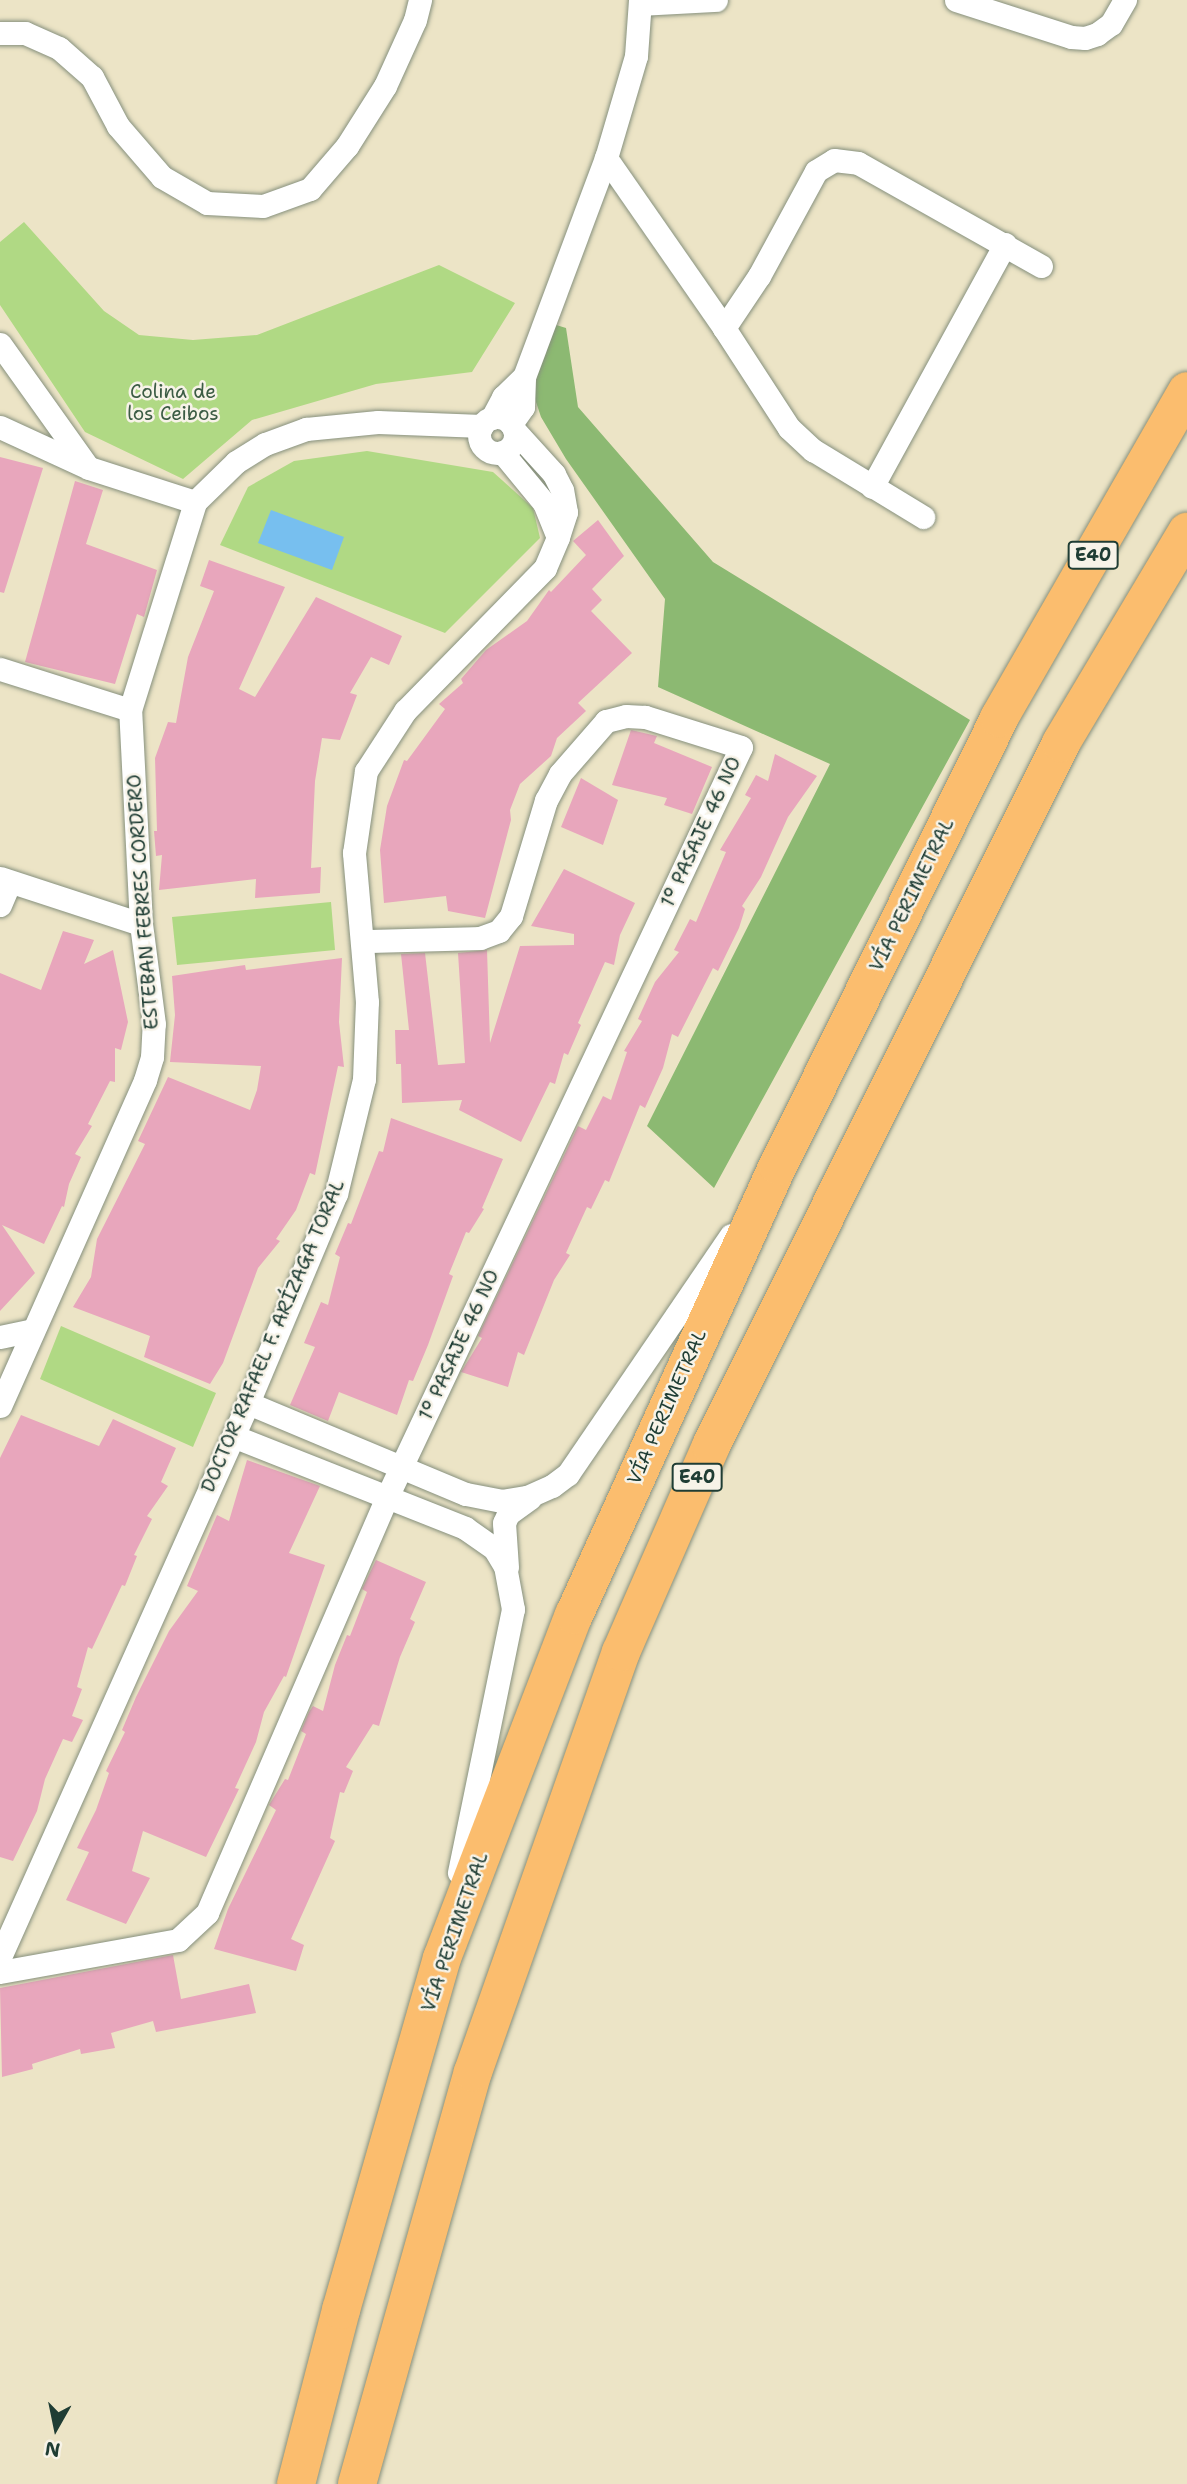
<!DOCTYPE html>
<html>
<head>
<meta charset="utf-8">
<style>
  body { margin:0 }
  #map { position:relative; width:1187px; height:2484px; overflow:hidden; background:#ece4c6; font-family:"Shantell Sans",sans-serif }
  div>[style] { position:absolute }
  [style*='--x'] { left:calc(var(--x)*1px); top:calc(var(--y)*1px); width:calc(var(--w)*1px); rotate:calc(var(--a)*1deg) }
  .green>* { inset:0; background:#b0d984 }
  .forest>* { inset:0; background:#8cb972 }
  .water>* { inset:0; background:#77bfef }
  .building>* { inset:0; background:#e8a6bc }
  .roads { filter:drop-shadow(0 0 2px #86907d) drop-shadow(0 0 2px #86907d) }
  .street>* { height:23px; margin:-11.5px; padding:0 11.5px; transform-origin:11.5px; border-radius:11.5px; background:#fff }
  .street>.ring { margin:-11.5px; padding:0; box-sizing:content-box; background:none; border:23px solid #fff; border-radius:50% }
  .highway>* { height:38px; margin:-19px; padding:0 19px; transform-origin:19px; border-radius:19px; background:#fbbd6e }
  span { translate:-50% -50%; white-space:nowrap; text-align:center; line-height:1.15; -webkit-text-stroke:5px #f7f3e8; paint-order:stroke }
  .shield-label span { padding:2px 5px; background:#f7f3e8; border:2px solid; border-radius:5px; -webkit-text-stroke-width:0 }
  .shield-label { font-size:18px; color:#1f3d34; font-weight:700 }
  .park-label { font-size:19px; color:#3c5c44 }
  .street-label { font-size:19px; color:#1f3d34 }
  .north { position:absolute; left:21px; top:2393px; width:70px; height:70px; -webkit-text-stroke:5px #f7f3e8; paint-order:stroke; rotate:189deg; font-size:19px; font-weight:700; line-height:28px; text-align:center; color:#1f3d34 }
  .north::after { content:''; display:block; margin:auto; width:24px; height:32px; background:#1f3d34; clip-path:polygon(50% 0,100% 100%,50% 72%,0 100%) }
</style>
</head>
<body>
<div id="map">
  <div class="green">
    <div style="clip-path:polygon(24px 222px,104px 311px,139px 335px,193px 340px,257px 335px,439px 265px,515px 303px,472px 372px,376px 384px,252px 420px,183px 479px,85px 432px,0 305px,0 242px)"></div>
    <div style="clip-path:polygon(367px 451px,493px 472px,533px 508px,540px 538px,445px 633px,220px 545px,248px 487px,294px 461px)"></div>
    <div style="clip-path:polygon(331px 902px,335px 950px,177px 965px,172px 917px)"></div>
    <div style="clip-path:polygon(61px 1326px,216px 1393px,193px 1447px,40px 1379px)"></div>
  </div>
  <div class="forest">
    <div style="clip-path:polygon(553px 324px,566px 328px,578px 407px,713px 562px,970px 720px,714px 1188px,647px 1126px,830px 764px,658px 687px,665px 599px,566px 459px,541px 417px,534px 396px,537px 375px)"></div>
  </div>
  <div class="water">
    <div style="clip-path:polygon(271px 510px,344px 537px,332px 570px,258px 543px)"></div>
  </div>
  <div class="building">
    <div style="clip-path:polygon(0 457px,43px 468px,4px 593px,0 592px)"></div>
    <div style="clip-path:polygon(75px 481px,103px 490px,86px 544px,157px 570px,144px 617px,137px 614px,115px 684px,25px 662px)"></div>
    <div style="clip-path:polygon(598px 520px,624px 556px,592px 589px,602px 600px,591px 611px,632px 653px,578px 703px,586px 711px,557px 738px,551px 756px,520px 784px,510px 810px,511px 820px,485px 918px,448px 911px,446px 896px,384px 903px,380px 850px,387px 806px,404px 760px,407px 761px,445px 709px,439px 704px,463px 683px,461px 679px,486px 650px,527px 621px,549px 590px,551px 592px,586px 555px,573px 541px)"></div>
    <div style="clip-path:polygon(209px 560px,285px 587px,239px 689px,255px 697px,316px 597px,402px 636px,389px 665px,371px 657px,350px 693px,357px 695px,340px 740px,322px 738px,315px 781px,311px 868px,321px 867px,320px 893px,255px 898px,256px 879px,159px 890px,162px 855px,156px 856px,154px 831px,157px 831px,155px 758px,168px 722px,176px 723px,188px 657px,214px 591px,200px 586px)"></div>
    <div style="clip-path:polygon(631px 730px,657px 736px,654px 743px,712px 767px,692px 814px,664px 805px,667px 798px,612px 785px)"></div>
    <div style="clip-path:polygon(775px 754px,817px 776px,788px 817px,761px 877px,742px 906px,745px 909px,739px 928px,718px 971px,713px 968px,678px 1037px,672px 1034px,663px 1068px,645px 1108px,640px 1105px,609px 1182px,605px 1180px,591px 1209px,587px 1207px,566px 1253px,570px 1255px,554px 1280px,524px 1355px,518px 1352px,508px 1387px,461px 1372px,482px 1338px,478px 1336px,578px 1126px,586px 1130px,603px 1096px,611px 1100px,627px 1052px,624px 1051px,642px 1021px,638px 1019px,655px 982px,679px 952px,674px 950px,690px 919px,696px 922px,726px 852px,720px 850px,751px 798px,745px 795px,756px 775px,768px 781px)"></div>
    <div style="clip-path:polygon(581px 778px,618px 800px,603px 845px,561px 827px)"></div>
    <div style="clip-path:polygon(564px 869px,635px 903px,620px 935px,614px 965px,605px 962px,578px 1023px,581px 1025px,568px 1055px,564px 1053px,555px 1084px,550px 1082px,521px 1142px,459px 1110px,462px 1100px,402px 1103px,401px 1064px,396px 1064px,395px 1030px,409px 1030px,401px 954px,425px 953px,438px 1065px,465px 1063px,458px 953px,487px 950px,490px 1043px,520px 946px,574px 945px,574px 934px,531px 926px)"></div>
    <div style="clip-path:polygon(63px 931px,94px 940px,84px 964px,113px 950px,128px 1022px,121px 1050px,115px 1048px,115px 1082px,110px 1081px,88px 1124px,92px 1126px,75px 1154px,81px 1157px,69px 1184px,64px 1207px,62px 1206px,44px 1244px,2px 1225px,35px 1273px,0 1311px,0 973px,41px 990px)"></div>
    <div style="clip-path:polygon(342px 958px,339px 1022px,344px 1067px,338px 1066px,315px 1175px,310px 1173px,296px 1210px,276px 1239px,280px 1241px,258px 1268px,223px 1363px,210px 1384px,144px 1357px,150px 1336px,73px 1307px,91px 1277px,97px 1239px,145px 1144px,138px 1141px,168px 1077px,250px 1110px,257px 1090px,261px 1066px,170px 1062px,175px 1015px,172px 976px,245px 965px,246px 970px)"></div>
    <div style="clip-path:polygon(391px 1118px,503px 1159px,482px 1208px,484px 1209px,469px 1233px,466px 1232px,449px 1274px,453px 1276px,428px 1345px,413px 1381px,409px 1380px,397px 1415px,339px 1392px,328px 1421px,290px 1405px,315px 1347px,304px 1343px,321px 1302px,328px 1305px,340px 1257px,335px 1254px,348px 1223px,351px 1224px,379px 1151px,383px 1152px)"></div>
    <div style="clip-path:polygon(21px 1415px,99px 1446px,113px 1419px,176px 1448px,161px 1482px,168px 1486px,147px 1516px,152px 1519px,134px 1555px,137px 1556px,125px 1586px,122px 1585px,92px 1649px,88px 1647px,77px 1687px,82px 1689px,72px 1716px,83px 1720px,72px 1742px,63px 1739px,45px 1779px,37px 1811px,13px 1861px,0 1857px,0 1458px)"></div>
    <div style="clip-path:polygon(247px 1460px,320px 1486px,289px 1553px,325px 1565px,286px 1677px,284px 1676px,264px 1712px,256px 1742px,235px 1788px,239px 1789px,206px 1857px,143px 1831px,132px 1871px,150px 1878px,126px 1924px,66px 1900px,89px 1852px,77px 1848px,96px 1810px,109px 1773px,106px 1771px,125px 1732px,122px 1730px,136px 1697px,169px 1631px,198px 1591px,187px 1586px,217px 1515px,229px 1521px)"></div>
    <div style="clip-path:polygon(376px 1560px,426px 1582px,410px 1619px,415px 1622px,400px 1657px,379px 1726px,373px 1724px,346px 1767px,353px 1771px,344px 1793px,340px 1792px,330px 1838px,335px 1841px,291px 1939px,304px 1945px,296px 1971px,214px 1949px,228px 1909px,276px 1810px,269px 1805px,285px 1779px,288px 1780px,306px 1734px,301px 1731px,309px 1712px,313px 1706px,323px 1711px,335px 1665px,347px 1635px,350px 1636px,367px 1592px,362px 1589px)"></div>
    <div style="clip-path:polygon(173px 1955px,181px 1999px,249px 1984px,256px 2013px,156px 2032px,153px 2021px,111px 2033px,115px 2048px,81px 2054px,80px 2049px,32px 2064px,33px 2069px,2px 2077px,0 1988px)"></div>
  </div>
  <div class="roads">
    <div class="street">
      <div style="--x:956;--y:0;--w:121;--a:17.8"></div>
      <div style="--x:1071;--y:37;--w:14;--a:4"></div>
      <div style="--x:1085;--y:38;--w:13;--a:-18"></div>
      <div style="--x:1097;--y:34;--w:17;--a:-36"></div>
      <div style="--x:1111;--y:24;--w:28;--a:-60"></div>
      <div style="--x:641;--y:4;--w:75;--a:-3.1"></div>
      <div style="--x:0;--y:33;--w:25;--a:0"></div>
      <div style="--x:25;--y:33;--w:37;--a:24"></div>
      <div style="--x:59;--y:48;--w:44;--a:41.3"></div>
      <div style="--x:92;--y:77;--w:55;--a:62"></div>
      <div style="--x:118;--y:126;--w:67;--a:49.2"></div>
      <div style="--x:162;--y:177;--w:52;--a:30"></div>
      <div style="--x:207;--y:203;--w:56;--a:3.1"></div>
      <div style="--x:263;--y:206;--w:50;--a:-19.9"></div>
      <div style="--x:310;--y:189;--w:57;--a:-49.3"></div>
      <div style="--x:347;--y:146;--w:71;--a:-57.7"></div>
      <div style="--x:385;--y:86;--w:72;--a:-65.6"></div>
      <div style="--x:415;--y:20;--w:21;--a:-76"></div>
      <div style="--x:606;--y:158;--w:207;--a:55.2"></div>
      <div style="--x:724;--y:328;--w:119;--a:57"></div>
      <div style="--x:789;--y:428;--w:33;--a:43"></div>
      <div style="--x:813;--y:450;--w:129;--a:31.3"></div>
      <div style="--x:724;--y:328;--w:63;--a:-56.1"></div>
      <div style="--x:759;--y:276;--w:119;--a:-61.5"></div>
      <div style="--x:816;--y:171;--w:21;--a:-31"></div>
      <div style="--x:834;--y:160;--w:24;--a:7"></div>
      <div style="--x:858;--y:163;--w:210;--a:29.4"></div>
      <div style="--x:0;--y:344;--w:150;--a:54.5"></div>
      <div class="ring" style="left:479px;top:417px;width:13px;height:13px"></div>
      <div style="--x:492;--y:418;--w:24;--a:-62"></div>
      <div style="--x:503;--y:397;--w:29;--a:-44"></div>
      <div style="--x:511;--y:424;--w:21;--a:-55"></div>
      <div style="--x:523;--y:407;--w:30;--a:-88"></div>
      <div style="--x:524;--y:377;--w:234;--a:-69.5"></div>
      <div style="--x:606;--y:158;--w:106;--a:-73.6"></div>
      <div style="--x:636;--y:56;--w:56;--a:-85.9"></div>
      <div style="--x:0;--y:427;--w:98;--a:24.7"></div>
      <div style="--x:89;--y:468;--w:111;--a:17.8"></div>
      <div style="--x:502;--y:452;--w:66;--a:50.5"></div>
      <div style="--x:544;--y:503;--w:37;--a:68"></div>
      <div style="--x:872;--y:487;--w:277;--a:-61.3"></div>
      <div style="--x:0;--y:669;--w:136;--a:17.5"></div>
      <div style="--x:0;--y:878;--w:148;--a:18.1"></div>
      <div style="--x:0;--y:905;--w:25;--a:-67"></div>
      <div style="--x:0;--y:1337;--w:34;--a:-12"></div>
      <div style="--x:248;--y:1403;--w:236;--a:22.7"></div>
      <div style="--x:466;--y:1494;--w:36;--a:11"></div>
      <div style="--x:501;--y:1501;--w:26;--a:-9"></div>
      <div style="--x:527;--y:1497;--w:27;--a:-24"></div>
      <div style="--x:552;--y:1486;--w:20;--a:-37"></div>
      <div style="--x:568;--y:1474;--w:289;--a:-55.7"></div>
      <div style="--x:0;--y:1406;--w:357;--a:-66"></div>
      <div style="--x:145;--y:1080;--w:24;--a:-73"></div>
      <div style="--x:152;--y:1057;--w:33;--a:-87"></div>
      <div style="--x:154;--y:1024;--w:101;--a:-97.4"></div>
      <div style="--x:141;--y:924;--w:214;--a:-92.9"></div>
      <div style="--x:130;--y:710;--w:218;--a:-72.6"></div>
      <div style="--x:195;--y:502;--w:57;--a:-44.3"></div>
      <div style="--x:236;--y:462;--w:34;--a:-32"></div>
      <div style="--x:265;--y:444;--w:44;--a:-20.1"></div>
      <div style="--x:306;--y:429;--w:72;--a:-5.6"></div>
      <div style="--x:378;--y:422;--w:104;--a:2.2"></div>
      <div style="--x:233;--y:1436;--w:250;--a:21.6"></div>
      <div style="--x:465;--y:1528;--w:35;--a:35"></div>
      <div style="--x:494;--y:1548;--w:21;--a:59"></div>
      <div style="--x:505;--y:1566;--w:44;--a:79.5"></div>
      <div style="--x:513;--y:1609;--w:269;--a:101.6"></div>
      <div style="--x:507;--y:1567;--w:44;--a:-93.9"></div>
      <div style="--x:504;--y:1523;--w:10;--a:-66"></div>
      <div style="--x:508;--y:1514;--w:27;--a:-36"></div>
      <div style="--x:0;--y:1957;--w:607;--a:-65.88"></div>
      <div style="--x:248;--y:1403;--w:227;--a:-67.2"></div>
      <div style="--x:336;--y:1194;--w:118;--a:-76.3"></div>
      <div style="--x:364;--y:1079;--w:77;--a:-87.8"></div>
      <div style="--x:367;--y:1002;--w:150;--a:-95"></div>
      <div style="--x:354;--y:853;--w:83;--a:-81.7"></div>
      <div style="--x:366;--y:771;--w:72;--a:-57"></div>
      <div style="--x:405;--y:711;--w:200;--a:-45.6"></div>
      <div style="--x:545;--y:568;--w:34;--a:-67"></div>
      <div style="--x:558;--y:537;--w:26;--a:-72"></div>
      <div style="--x:566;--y:512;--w:22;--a:-100"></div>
      <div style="--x:562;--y:490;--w:18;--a:-117"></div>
      <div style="--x:554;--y:474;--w:59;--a:-132.3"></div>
      <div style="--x:0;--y:1972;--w:181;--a:-10.2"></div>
      <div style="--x:178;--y:1940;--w:40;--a:-43"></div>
      <div style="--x:207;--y:1913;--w:453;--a:-66.6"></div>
      <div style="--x:387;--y:1497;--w:829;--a:-64.73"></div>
      <div style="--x:741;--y:747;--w:101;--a:-162.6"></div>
      <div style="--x:645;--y:717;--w:19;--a:-177"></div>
      <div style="--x:626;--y:716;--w:21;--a:166"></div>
      <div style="--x:606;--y:721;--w:70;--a:131"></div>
      <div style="--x:560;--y:774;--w:30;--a:118"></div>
      <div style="--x:546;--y:800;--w:121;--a:106.8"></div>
      <div style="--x:511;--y:916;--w:19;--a:129"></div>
      <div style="--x:499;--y:931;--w:20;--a:160"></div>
      <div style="--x:480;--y:938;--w:118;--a:178.5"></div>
    </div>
    <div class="highway">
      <div style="--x:296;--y:2484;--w:180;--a:-75.5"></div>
      <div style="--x:341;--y:2310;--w:366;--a:-74"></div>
      <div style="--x:442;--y:1958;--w:368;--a:-69"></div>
      <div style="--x:574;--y:1615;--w:493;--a:-65.6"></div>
      <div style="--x:778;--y:1166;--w:500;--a:-63.7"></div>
      <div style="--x:999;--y:718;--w:377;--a:-60.1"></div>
      <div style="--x:357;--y:2484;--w:428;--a:-74.3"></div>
      <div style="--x:473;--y:2072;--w:445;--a:-70.6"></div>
      <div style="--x:621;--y:1652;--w:225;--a:-66.4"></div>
      <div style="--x:711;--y:1446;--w:785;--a:-63.53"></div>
      <div style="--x:1061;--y:743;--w:246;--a:-59.2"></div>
    </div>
  </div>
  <div class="shield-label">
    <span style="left:1093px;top:555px">E40</span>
    <span style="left:697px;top:1477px">E40</span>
  </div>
  <div class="park-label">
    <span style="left:173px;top:403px">Colina de<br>los Ceibos</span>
  </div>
  <div class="street-label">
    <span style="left:701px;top:832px;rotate:-65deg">1° PASAJE 46 NO</span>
    <span style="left:912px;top:895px;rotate:-64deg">VÍA PERIMETRAL</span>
    <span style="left:143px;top:902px;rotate:-94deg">ESTEBAN FEBRES CORDERO</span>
    <span style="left:273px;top:1336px;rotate:-67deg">DOCTOR RAFAEL F. ARÍZAGA TORAL</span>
    <span style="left:459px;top:1345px;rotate:-65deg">1° PASAJE 46 NO</span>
    <span style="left:667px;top:1407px;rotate:-66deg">VÍA PERIMETRAL</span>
    <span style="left:455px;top:1932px;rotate:-71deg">VÍA PERIMETRAL</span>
  </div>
  <div class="north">N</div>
</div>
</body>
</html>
